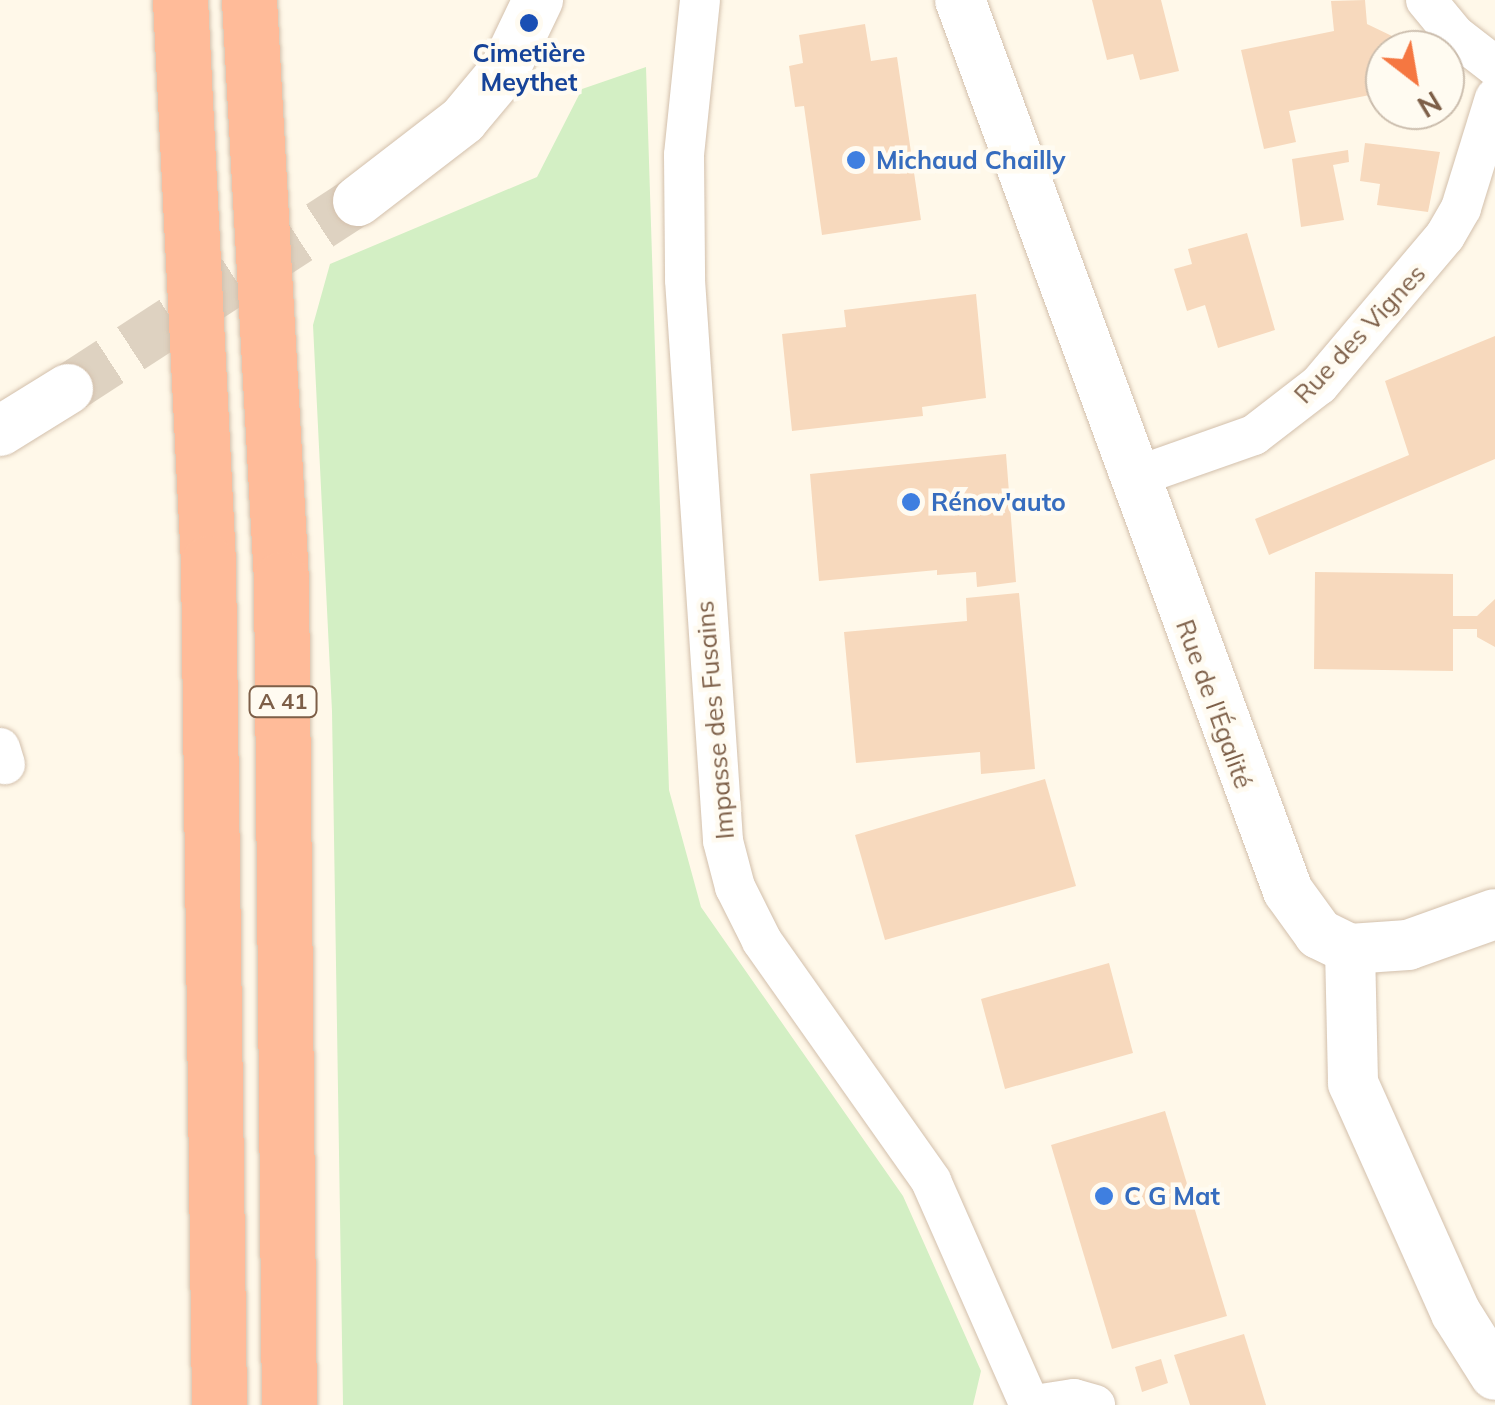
<!DOCTYPE html>
<html>
<head>
<meta charset="utf-8">
<style>
  body { margin:0 }
  #map { position:relative; width:1495px; height:1405px; overflow:hidden; background:#fff8e9; font-family:Mulish,sans-serif }
  div>[style] { position:absolute }
  [style*='--x'] { left:calc(var(--x)*1px); top:calc(var(--y)*1px); width:calc(var(--w)*1px); rotate:calc(var(--a)*1deg) }
  .green>* { inset:0; background:#d3efc4 }
  .building>* { inset:0; background:#f7d9bd }
  .tertiary-tunnel>* { height:50px; margin-top:-25px; transform-origin:0; background:repeating-linear-gradient(90deg,#ded2c1 0 50px,transparent 0 75px) }
  .roads { filter:drop-shadow(0 0 2px #d3c0ac) drop-shadow(0 0 2px #d3c0ac) }
  .minor>* { height:40px; margin:-20px; padding:0 20px; transform-origin:20px; border-radius:20px; background:#fff }
  .tertiary>* { height:50px; margin:-25px; padding:0 25px; transform-origin:25px; border-radius:25px; background:#fff }
  .motorway>* { height:55px; margin:-27.5px; padding:0 27.5px; transform-origin:27.5px; border-radius:27.5px; background:#fb9 }
  .dots>* { width:28px; height:28px; translate:-50% -50%; box-sizing:border-box; border:5px solid #fffbf1; border-radius:50% }
  span { translate:-50% -50%; white-space:nowrap; text-align:center; line-height:1.15; -webkit-text-stroke:9px #fffbf1; paint-order:stroke }
  .shield-label span { padding:2px 8px; background:#fffbf1; border:2px solid; border-radius:8px; -webkit-text-stroke-width:0 }
  .shield-label { font-size:22px; color:#7d5f48; font-weight:700 }
  .transit-label { font-size:25px; color:#164399; font-weight:700 }
  .shop-label { font-size:25px; color:#366cbe; font-weight:700 }
  .left { translate:0 -50%; text-align:left }
  .street-label { font-size:25px; color:#7d5f48 }
  .north { position:absolute; left:1365px; top:30px; width:100px; height:100px; box-sizing:border-box; background:#fffbf1; border:2px solid #cbbdad; border-radius:50%; rotate:149deg; font-size:28px; font-weight:700; line-height:40px; text-align:center; color:#7d5f48 }
  .north::after { content:''; display:block; margin:auto; width:35px; height:45px; background:#f57741; clip-path:polygon(50% 0,100% 100%,50% 72%,0 100%) }
</style>
</head>
<body>
<div id="map">
  <div class="green">
    <div style="clip-path:polygon(646px 67px,669px 790px,701px 907px,903px 1196px,981px 1371px,973px 1405px,343px 1405px,332px 711px,313px 325px,330px 264px,537px 177px,582px 89px)"></div>
  </div>
  <div class="building">
    <div style="clip-path:polygon(1092px 0,1161px 0,1179px 71px,1140px 80px,1133px 54px,1107px 60px)"></div>
    <div style="clip-path:polygon(1365px 0,1367px 24px,1421px 50px,1385px 50px,1385px 92px,1289px 111px,1296px 142px,1264px 149px,1241px 50px,1334px 31px,1331px 1px)"></div>
    <div style="clip-path:polygon(865px 24px,871px 61px,897px 57px,921px 220px,822px 235px,804px 106px,795px 107px,789px 66px,803px 63px,799px 35px)"></div>
    <div style="clip-path:polygon(1365px 143px,1440px 152px,1428px 212px,1377px 205px,1380px 184px,1360px 181px)"></div>
    <div style="clip-path:polygon(1348px 150px,1349px 162px,1333px 165px,1344px 220px,1301px 227px,1292px 159px)"></div>
    <div style="clip-path:polygon(1247px 233px,1275px 330px,1218px 348px,1205px 305px,1187px 311px,1174px 269px,1192px 264px,1188px 249px)"></div>
    <div style="clip-path:polygon(976px 294px,986px 398px,922px 407px,923px 416px,792px 431px,782px 334px,846px 327px,844px 310px)"></div>
    <div style="clip-path:polygon(1495px 336px,1495px 459px,1269px 555px,1255px 519px,1409px 455px,1385px 381px)"></div>
    <div style="clip-path:polygon(1006px 454px,1016px 582px,977px 587px,976px 572px,937px 575px,937px 570px,819px 581px,810px 474px)"></div>
    <div style="clip-path:polygon(1315px 572px,1453px 574px,1453px 616px,1477px 616px,1495px 599px,1495px 647px,1477px 637px,1477px 629px,1453px 629px,1453px 671px,1314px 669px)"></div>
    <div style="clip-path:polygon(1019px 593px,1035px 769px,981px 774px,980px 752px,856px 763px,844px 632px,967px 621px,966px 598px)"></div>
    <div style="clip-path:polygon(1045px 779px,1076px 886px,885px 940px,855px 835px)"></div>
    <div style="clip-path:polygon(1109px 963px,1133px 1053px,1005px 1089px,981px 999px)"></div>
    <div style="clip-path:polygon(1165px 1111px,1227px 1316px,1112px 1349px,1051px 1145px)"></div>
    <div style="clip-path:polygon(1244px 1334px,1266px 1405px,1190px 1405px,1174px 1355px)"></div>
    <div style="clip-path:polygon(1161px 1359px,1168px 1383px,1142px 1392px,1135px 1367px)"></div>
  </div>
  <div class="tertiary-tunnel">
    <div style="--x:68;--y:389;--w:346;--a:-33"></div>
  </div>
  <div class="roads">
    <div class="minor">
      <div style="--x:700;--y:0;--w:156;--a:95.9"></div>
      <div style="--x:684;--y:155;--w:125;--a:89.5"></div>
      <div style="--x:685;--y:280;--w:562;--a:86.12"></div>
      <div style="--x:723;--y:841;--w:48;--a:75.4"></div>
      <div style="--x:735;--y:887;--w:60;--a:63.4"></div>
      <div style="--x:762;--y:941;--w:294;--a:54.8"></div>
      <div style="--x:931;--y:1181;--w:245;--a:66.2"></div>
      <div style="--x:1426;--y:0;--w:45;--a:50.4"></div>
      <div style="--x:1455;--y:35;--w:51;--a:37.8"></div>
      <div style="--x:1132;--y:478;--w:129;--a:-19.4"></div>
      <div style="--x:1254;--y:435;--w:82;--a:-37.6"></div>
      <div style="--x:1319;--y:385;--w:195;--a:-49.8"></div>
      <div style="--x:1445;--y:236;--w:32;--a:-60"></div>
      <div style="--x:1461;--y:208;--w:115;--a:-72.8"></div>
      <div style="--x:0;--y:748;--w:17;--a:73"></div>
      <div style="--x:1035;--y:1405;--w:39;--a:-9"></div>
      <div style="--x:1074;--y:1399;--w:22;--a:16"></div>
    </div>
    <div class="tertiary">
      <div style="--x:960;--y:0;--w:949;--a:69.79"></div>
      <div style="--x:1288;--y:891;--w:53;--a:54.2"></div>
      <div style="--x:1319;--y:934;--w:34;--a:26"></div>
      <div style="--x:1350;--y:949;--w:58;--a:-3.9"></div>
      <div style="--x:1408;--y:945;--w:92;--a:-19.6"></div>
      <div style="--x:358;--y:201;--w:133;--a:-37.6"></div>
      <div style="--x:463;--y:120;--w:64;--a:-50.1"></div>
      <div style="--x:504;--y:71;--w:79;--a:-64.4"></div>
      <div style="--x:0;--y:431;--w:80;--a:-31.7"></div>
      <div style="--x:1350;--y:949;--w:134;--a:88.7"></div>
      <div style="--x:1353;--y:1083;--w:252;--a:65.9"></div>
      <div style="--x:1456;--y:1313;--w:73;--a:57.8"></div>
    </div>
    <div class="motorway">
      <div style="--x:180;--y:0;--w:564;--a:87.15"></div>
      <div style="--x:208;--y:563;--w:842;--a:89.25"></div>
      <div style="--x:249;--y:0;--w:580;--a:86.84"></div>
      <div style="--x:281;--y:579;--w:826;--a:89.45"></div>
    </div>
  </div>
  <div class="dots">
    <div style="left:529px;top:23px;background:#1a4fb4"></div>
    <div style="left:856px;top:160px;background:#3f7fe0"></div>
    <div style="left:911px;top:502px;background:#3f7fe0"></div>
    <div style="left:1104px;top:1196px;background:#3f7fe0"></div>
  </div>
  <div class="shield-label">
    <span style="left:283px;top:702px">A 41</span>
  </div>
  <div class="transit-label">
    <span style="left:529px;top:68px">Cimetière<br>Meythet</span>
  </div>
  <div class="shop-label">
    <span class="left" style="left:876px;top:160px">Michaud Chailly</span>
    <span class="left" style="left:931px;top:502px">Rénov'auto</span>
    <span class="left" style="left:1124px;top:1196px">C G Mat</span>
  </div>
  <div class="street-label">
    <span style="left:1360px;top:334px;rotate:-47deg">Rue des Vignes</span>
    <span style="left:1214px;top:704px;rotate:70deg">Rue de l'Égalité</span>
    <span style="left:715px;top:720px;rotate:-95deg">Impasse des Fusains</span>
  </div>
  <div class="north">N</div>
</div>
</body>
</html>
